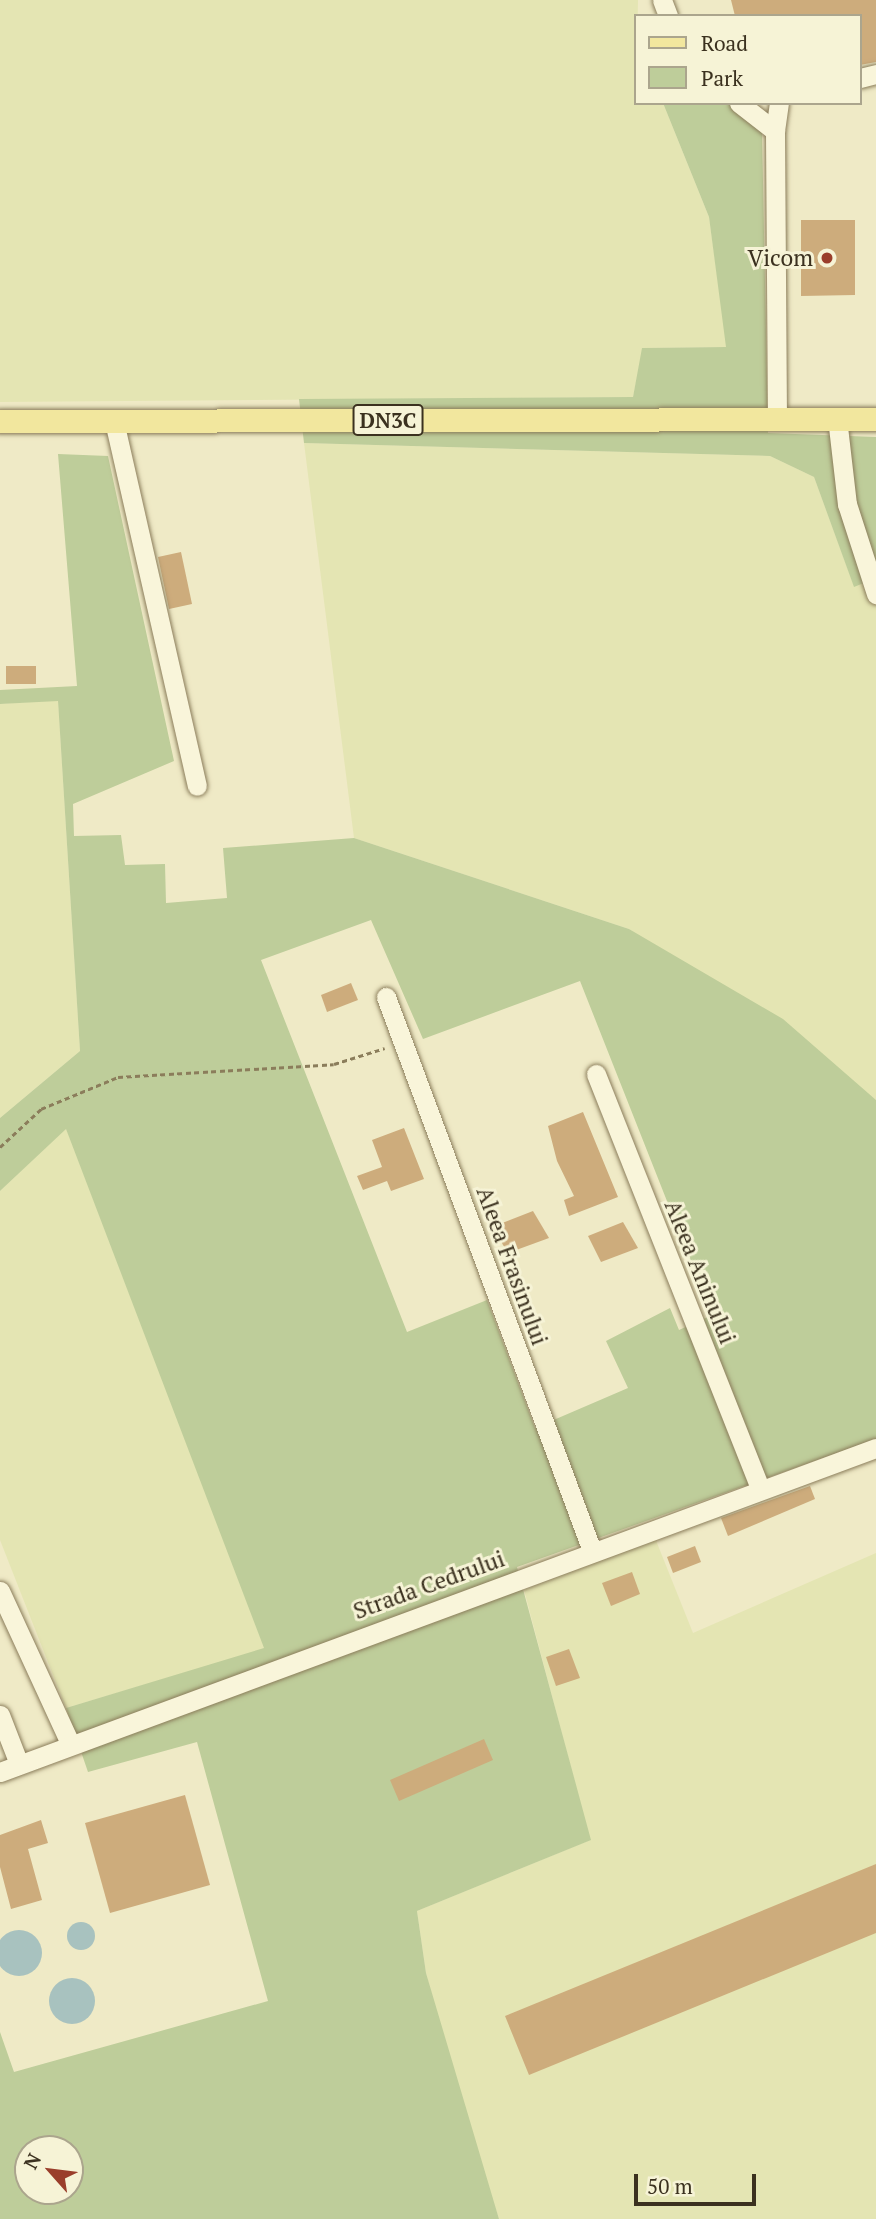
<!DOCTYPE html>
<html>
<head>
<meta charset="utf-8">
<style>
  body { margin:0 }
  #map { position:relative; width:876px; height:2219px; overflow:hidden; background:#efeac6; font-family:"PT Serif",serif }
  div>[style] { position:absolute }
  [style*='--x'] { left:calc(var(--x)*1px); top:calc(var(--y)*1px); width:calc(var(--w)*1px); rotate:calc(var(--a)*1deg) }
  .farmland>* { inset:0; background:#e4e5b3 }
  .green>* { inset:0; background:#becd9a }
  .water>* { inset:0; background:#a8c2bf }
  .round { border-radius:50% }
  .building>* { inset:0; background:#cdac7c }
  .path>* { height:2.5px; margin-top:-1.25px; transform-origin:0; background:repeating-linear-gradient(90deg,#8b7d5b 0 5px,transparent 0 8.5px) }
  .roads { filter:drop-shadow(0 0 2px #8b7d5b) drop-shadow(0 0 2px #8b7d5b) }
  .minor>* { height:19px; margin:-9.5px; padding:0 9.5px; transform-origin:9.5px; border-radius:9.5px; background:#f9f5da }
  .major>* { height:23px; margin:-11.5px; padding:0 11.5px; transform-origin:11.5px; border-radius:11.5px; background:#f2e79e }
  .dots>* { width:19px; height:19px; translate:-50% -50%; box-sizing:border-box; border:4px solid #f6f3d6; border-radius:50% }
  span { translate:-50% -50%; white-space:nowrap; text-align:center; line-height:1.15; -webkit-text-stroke:6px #f6f3d6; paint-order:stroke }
  .shield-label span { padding:2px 5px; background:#f6f3d6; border:2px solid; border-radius:5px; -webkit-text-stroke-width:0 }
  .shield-label { font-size:21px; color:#3b311f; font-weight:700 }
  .poi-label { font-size:23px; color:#3b311f }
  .right { translate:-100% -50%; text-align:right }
  .street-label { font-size:23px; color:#3b311f }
  .legend { position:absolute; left:634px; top:14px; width:228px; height:91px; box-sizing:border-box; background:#f6f3d6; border:2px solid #aba58d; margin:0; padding:9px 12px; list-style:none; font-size:21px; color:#3b311f }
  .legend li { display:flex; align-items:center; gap:14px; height:35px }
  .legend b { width:35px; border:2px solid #aba58d }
  .north { position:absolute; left:14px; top:2135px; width:70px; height:70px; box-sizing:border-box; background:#f6f3d6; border:2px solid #aba58d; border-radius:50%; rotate:298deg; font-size:19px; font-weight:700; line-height:28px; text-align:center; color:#3b311f }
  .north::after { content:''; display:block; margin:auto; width:24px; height:32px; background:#9a3e2b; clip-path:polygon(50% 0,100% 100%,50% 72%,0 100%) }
  .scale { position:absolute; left:634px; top:2174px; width:122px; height:32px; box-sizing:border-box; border:4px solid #3b311f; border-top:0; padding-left:9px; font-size:21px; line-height:24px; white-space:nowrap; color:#3b311f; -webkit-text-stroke:5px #f6f3d6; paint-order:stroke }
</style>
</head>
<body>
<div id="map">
  <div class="farmland">
    <div style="clip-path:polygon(0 0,638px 0,636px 103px,663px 103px,709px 217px,727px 347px,643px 348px,633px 397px,0 402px)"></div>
    <div style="clip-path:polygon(304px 443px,770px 456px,814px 477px,854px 586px,876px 578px,876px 1100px,629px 929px,354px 838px)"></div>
    <div style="clip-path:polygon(58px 700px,80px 1051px,0 1118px,0 704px)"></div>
    <div style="clip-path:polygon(66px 1128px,265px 1649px,66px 1708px,0 1540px,0 1191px)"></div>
    <div style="clip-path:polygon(655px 1538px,693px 1633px,876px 1553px,876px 2219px,499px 2219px,468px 2126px,426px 1973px,417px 1911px,590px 1840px,524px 1590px)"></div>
  </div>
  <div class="green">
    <div style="clip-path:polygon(663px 103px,728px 103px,762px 132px,768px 433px,876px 437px,876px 578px,854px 587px,814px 477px,770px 456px,304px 443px,299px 399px,633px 397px,642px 348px,726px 347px,709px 217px)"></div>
    <div style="clip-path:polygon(evenodd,58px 454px,108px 456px,174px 761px,73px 804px,74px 836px,121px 835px,125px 865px,165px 864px,166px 903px,227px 898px,223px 848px,354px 838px,629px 929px,783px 1019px,876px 1100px,876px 1439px,517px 1567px,591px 1840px,417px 1911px,426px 1973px,499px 2219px,0 2219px,0 2032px,14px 2072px,268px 2001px,197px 1742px,88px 1772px,66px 1708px,264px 1648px,66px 1129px,0 1191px,0 1118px,80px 1051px,58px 701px,0 704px,0 690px,77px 686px,58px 454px,371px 920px,423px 1039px,580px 981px,712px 1315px,679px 1330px,670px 1308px,606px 1341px,628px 1388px,535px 1428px,487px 1300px,407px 1332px,261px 960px,371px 920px,58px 454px,28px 2149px,70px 2149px,70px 2191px,28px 2191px,28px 2149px)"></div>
  </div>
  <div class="water">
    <div class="round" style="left:67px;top:1922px;width:28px;height:28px"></div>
    <div class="round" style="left:-4px;top:1930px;width:46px;height:46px"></div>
    <div class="round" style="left:49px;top:1978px;width:46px;height:46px"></div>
  </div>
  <div class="building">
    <div style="clip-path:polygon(731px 0,876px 0,876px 62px,860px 65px,860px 16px,735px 16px)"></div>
    <div style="clip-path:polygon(801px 220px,855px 220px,855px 295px,801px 296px)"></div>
    <div style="clip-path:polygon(181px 552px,192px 604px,169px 609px,158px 557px)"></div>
    <div style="clip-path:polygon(6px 666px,36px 666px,36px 684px,6px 684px)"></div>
    <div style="clip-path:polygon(351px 983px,358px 1000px,327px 1012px,321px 995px)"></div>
    <div style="clip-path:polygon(583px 1112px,618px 1197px,569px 1216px,564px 1200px,574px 1196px,557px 1161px,548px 1126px)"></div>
    <div style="clip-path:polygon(404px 1128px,424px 1179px,391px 1191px,387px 1181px,363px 1190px,357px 1176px,382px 1167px,372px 1140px)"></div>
    <div style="clip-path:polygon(533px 1211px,549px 1238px,508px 1253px,492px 1227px)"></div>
    <div style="clip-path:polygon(623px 1222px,638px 1248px,601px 1262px,588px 1236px)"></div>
    <div style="clip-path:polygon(810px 1486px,815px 1499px,728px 1536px,721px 1518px)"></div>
    <div style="clip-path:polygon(695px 1546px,701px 1562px,673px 1573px,667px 1557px)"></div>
    <div style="clip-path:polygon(632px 1572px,640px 1594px,611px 1606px,602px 1583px)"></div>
    <div style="clip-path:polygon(569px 1649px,580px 1678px,556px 1686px,546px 1657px)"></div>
    <div style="clip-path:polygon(484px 1739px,493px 1760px,399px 1801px,390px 1780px)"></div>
    <div style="clip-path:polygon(185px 1795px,210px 1885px,110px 1913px,85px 1823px)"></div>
    <div style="clip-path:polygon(41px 1820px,48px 1843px,28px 1849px,42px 1900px,11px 1909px,0 1867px,0 1835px)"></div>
    <div style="clip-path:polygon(876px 1864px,876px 1933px,529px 2075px,505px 2016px)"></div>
  </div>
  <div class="path">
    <div style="--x:0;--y:1147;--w:56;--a:-42.8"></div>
    <div style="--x:41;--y:1109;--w:83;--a:-22.6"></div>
    <div style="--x:118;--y:1077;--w:216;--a:-3.4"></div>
    <div style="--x:334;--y:1064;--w:53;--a:-17.4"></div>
  </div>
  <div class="roads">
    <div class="minor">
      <div style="--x:662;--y:0;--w:17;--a:69"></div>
      <div style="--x:860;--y:78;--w:16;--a:-14"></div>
      <div style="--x:739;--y:103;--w:46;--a:37.9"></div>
      <div style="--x:837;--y:418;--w:87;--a:83.4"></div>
      <div style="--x:847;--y:504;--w:95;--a:72.1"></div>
      <div style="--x:777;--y:419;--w:288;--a:-90.4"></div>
      <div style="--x:775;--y:131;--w:28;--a:-82"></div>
      <div style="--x:114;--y:421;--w:374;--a:77.2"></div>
      <div style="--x:386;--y:997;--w:591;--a:69.6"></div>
      <div style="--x:596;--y:1074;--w:445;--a:68.4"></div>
      <div style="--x:0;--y:1591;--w:167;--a:65.3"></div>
      <div style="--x:0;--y:1715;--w:53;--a:68.8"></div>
      <div style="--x:0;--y:1772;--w:934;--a:-20.3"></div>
    </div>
    <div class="major">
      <div style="--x:0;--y:421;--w:876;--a:-0.13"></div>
    </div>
  </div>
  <div class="dots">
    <div style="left:827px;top:258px;background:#9a3e2b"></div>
  </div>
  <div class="shield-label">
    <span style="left:388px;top:420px">DN3C</span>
  </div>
  <div class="poi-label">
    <span class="right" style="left:813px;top:258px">Vicom</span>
  </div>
  <div class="street-label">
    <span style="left:512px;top:1266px;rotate:70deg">Aleea Frasinului</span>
    <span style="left:700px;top:1272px;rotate:68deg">Aleea Aninului</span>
    <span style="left:429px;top:1585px;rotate:-20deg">Strada Cedrului</span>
  </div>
  <ul class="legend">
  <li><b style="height:9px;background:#f2e79e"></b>Road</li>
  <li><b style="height:19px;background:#becd9a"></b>Park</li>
  </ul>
  <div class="north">N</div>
  <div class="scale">50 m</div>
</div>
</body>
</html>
